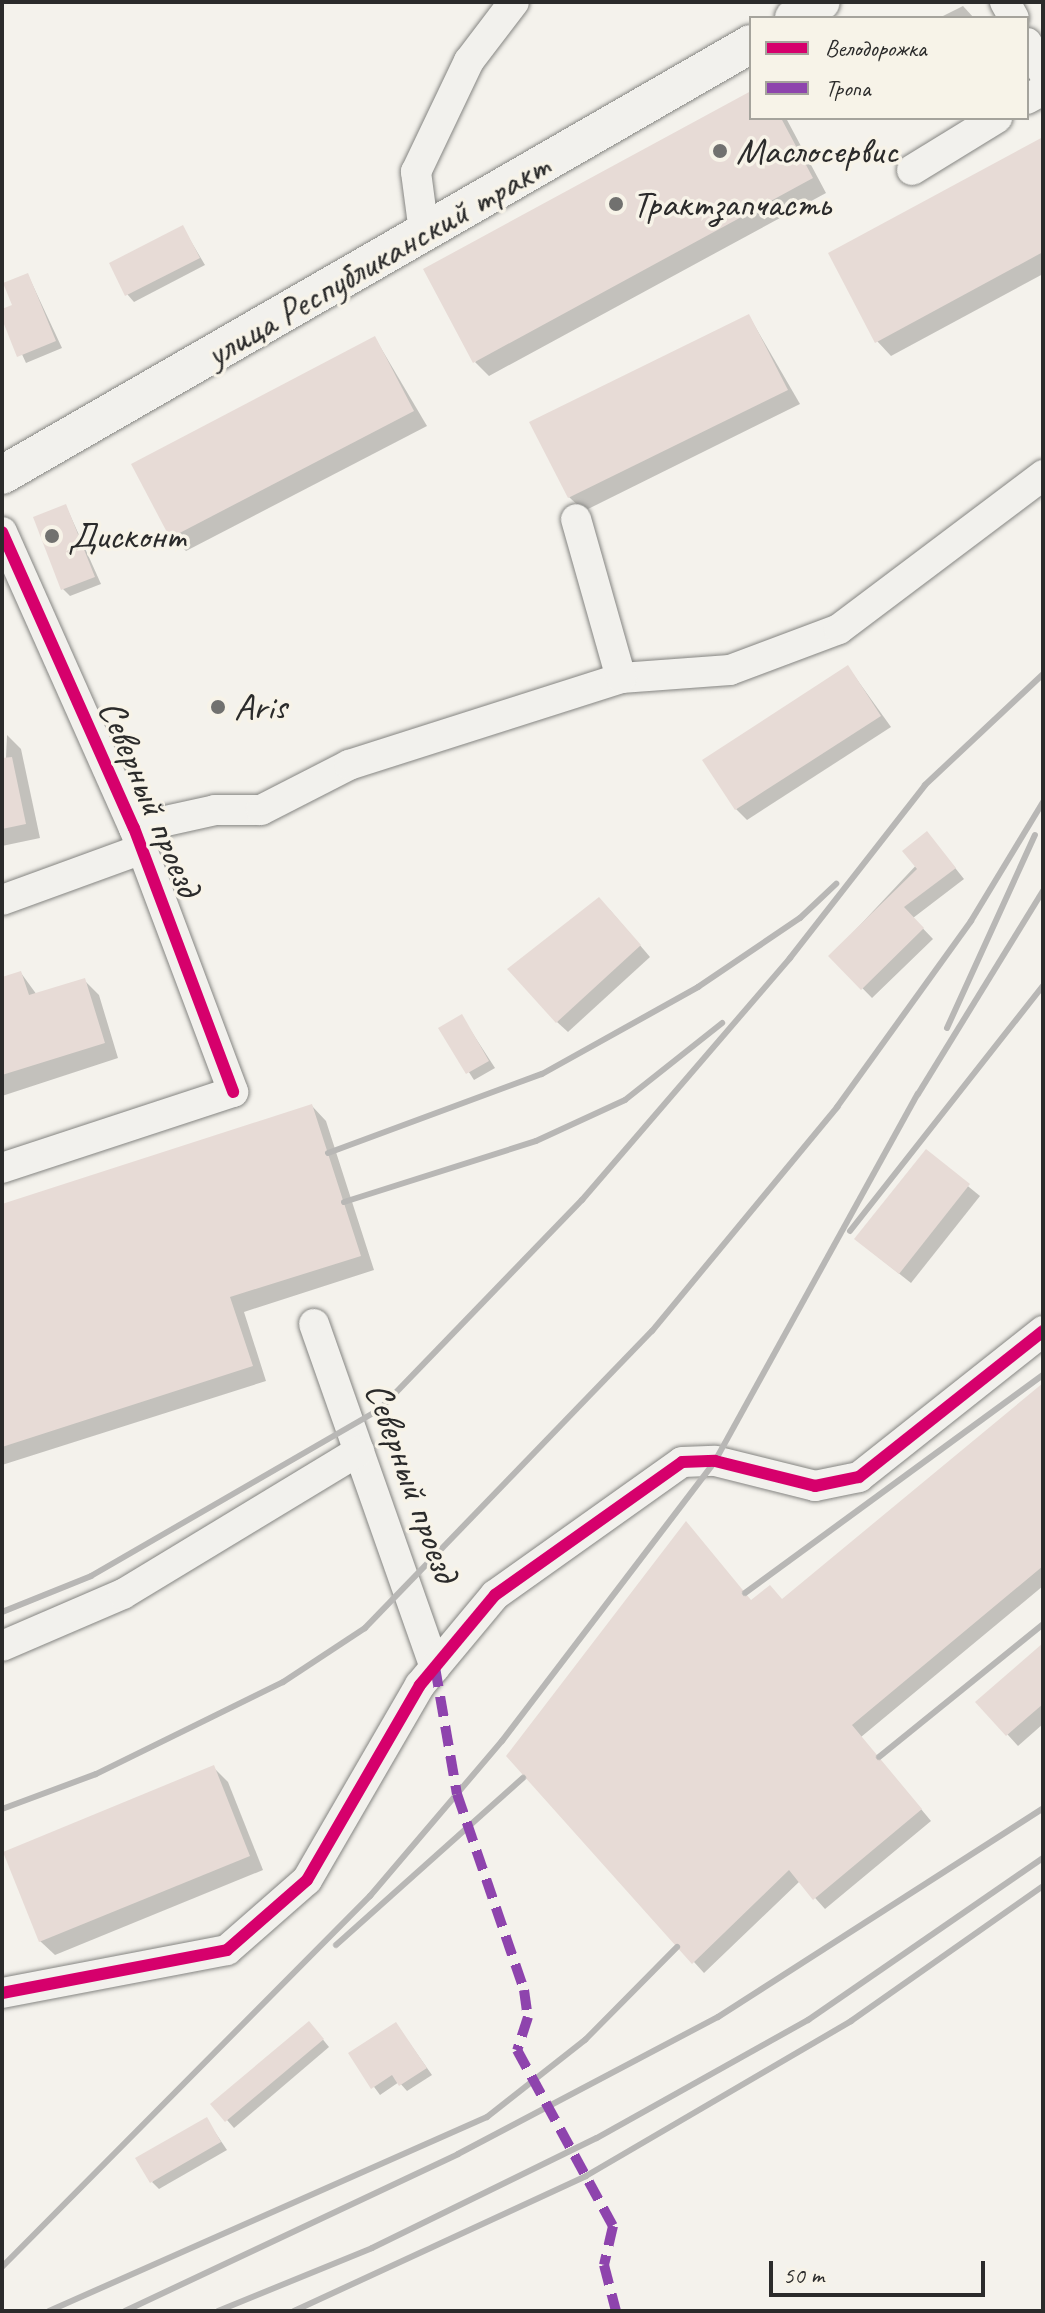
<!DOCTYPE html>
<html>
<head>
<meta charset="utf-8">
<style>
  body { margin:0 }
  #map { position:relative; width:1045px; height:2313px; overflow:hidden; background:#f4f2ec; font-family:Caveat,sans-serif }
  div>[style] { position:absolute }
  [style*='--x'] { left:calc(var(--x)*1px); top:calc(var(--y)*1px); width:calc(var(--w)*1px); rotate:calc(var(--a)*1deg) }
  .shadow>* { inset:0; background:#0003 }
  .building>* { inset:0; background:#e7dbd6 }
  .roads { filter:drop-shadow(0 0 2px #858582) drop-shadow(0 0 2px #858582) }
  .minor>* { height:30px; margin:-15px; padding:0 15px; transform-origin:15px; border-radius:15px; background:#f2f1ed }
  .major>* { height:38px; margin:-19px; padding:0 19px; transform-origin:19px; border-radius:19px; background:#f2f1ed }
  .rail>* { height:6px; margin:-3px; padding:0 3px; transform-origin:3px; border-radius:3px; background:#b8b7b5 }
  .quiet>* { height:10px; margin-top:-5px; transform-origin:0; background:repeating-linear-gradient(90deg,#8e44ad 0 20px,transparent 0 30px) }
  .cycleway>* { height:12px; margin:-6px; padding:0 6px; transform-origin:6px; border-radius:6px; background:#d6006c }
  .dots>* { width:22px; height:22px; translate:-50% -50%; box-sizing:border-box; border:4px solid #f7f3e8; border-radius:50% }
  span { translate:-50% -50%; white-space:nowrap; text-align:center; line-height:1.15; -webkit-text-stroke:7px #f7f3e8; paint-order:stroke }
  .poi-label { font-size:38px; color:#2b2b2b }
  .left { translate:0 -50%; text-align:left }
  .street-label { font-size:38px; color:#2b2b2b }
  .frame { position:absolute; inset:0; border:4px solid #2b2b2b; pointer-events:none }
  .legend { position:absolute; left:749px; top:16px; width:280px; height:104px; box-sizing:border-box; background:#f7f3e8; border:2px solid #a5a39c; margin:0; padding:10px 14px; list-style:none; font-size:24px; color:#2b2b2b }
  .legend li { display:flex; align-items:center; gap:16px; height:40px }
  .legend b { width:40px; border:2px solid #a5a39c }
  .scale { position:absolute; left:769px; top:2261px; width:216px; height:36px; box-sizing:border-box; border:4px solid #2b2b2b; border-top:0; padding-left:10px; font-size:24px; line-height:28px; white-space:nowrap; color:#2b2b2b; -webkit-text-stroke:6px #f7f3e8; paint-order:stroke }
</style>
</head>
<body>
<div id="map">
  <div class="shadow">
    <div style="clip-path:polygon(963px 6px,974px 18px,939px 18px)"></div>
    <div style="clip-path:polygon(751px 93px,751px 118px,786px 118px,826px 193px,489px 376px,475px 362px)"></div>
    <div style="clip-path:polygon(1043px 140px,1043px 274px,891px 356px,877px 341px)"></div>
    <div style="clip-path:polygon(183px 228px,205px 265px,134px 302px,127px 294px)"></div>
    <div style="clip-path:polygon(28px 275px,62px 348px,26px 363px,2px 311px,14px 306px)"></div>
    <div style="clip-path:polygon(749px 316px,800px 404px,584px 511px,569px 497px)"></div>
    <div style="clip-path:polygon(375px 338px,427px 426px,186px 551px,172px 537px)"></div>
    <div style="clip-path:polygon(66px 506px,101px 584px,70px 596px,63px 589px)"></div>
    <div style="clip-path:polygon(848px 667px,891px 727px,747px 820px,736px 809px)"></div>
    <div style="clip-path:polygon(7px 735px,21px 749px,40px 838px,2px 846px)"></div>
    <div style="clip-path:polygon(936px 844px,964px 879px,913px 918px,933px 939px,872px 998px,831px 956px)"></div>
    <div style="clip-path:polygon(610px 910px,650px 957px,568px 1032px,557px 1022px)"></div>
    <div style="clip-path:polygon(21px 973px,37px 995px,84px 980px,99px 995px,118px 1058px,2px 1096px,2px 979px)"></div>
    <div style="clip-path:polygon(462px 1017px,495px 1068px,474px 1080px,441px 1029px)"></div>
    <div style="clip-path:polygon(312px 1106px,326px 1121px,374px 1270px,244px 1312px,266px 1381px,2px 1465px,2px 1206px)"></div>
    <div style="clip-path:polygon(926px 1152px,980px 1196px,911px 1283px,868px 1249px)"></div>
    <div style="clip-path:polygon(1043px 1386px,1043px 1586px,861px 1737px,931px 1821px,825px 1909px,800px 1881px,704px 1973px,694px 1962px,752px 1602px,783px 1601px)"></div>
    <div style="clip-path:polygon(1043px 1646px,1043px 1724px,1018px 1746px,978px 1702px)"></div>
    <div style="clip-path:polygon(214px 1768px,228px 1782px,263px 1870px,55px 1955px,40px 1941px)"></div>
    <div style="clip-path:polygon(396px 2024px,432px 2075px,407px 2091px,399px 2082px,380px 2095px,350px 2054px)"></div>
    <div style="clip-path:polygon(316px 2031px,329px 2047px,234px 2128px,213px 2104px)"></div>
    <div style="clip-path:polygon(206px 2119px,227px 2150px,159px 2189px,152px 2182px)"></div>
  </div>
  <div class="building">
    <div style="clip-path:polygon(751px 91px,751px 118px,781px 118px,813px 178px,473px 363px,423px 269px)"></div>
    <div style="clip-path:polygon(1043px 137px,1043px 252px,875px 343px,828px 253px)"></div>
    <div style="clip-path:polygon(183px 225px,200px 258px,125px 296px,109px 263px)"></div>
    <div style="clip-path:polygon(28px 273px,56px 341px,17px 357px,2px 319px,2px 309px,12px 305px,3px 283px)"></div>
    <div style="clip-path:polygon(749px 314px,788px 390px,568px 498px,529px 422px)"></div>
    <div style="clip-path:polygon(375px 336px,414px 411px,170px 538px,131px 464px)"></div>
    <div style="clip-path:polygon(66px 504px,95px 577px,61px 590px,33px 517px)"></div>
    <div style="clip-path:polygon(848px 665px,881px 716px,735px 810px,702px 760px)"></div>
    <div style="clip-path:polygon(12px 757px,26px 824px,2px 829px,2px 758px)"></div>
    <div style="clip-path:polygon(927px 831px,956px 868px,904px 907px,924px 928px,861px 990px,828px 956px,917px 869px,902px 851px)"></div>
    <div style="clip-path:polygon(599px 897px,641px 945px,556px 1023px,507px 969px)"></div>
    <div style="clip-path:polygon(21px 971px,29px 995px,85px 978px,105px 1043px,2px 1075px,2px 977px)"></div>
    <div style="clip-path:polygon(462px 1014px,489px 1061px,466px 1074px,438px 1028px)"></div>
    <div style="clip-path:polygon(312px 1104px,361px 1256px,230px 1297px,253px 1366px,2px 1447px,2px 1204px)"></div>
    <div style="clip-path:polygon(926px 1149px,970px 1184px,899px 1274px,854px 1239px)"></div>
    <div style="clip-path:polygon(1043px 1383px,1043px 1566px,852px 1725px,922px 1809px,813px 1900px,789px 1870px,692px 1964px,506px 1756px,686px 1521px,751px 1600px,770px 1585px,782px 1599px)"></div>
    <div style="clip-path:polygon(1043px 1643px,1043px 1704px,1006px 1736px,975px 1702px)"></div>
    <div style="clip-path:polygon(214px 1765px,250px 1856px,39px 1942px,3px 1852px)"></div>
    <div style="clip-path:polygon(309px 2021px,324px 2039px,225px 2122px,210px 2104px)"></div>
    <div style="clip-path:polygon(396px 2022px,427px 2068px,399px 2086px,392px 2075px,371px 2089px,348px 2053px)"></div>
    <div style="clip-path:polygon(207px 2117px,221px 2142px,150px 2183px,135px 2158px)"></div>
  </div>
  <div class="roads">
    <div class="minor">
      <div style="--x:1005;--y:2;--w:18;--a:61"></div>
      <div style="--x:1027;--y:43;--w:33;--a:61"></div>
      <div style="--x:1027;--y:99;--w:18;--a:-29"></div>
      <div style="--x:912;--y:170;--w:100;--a:-31.5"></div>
      <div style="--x:424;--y:232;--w:61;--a:-97.6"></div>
      <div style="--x:416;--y:172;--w:123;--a:-64.5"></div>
      <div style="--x:469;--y:61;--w:74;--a:-52.7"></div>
      <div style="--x:2;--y:532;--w:324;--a:66"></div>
      <div style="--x:134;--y:828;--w:282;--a:69.4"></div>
      <div style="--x:233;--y:1092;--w:243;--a:161.8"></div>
      <div style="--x:621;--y:678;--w:109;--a:-4.2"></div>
      <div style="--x:730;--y:670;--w:116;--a:-20.6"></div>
      <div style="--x:839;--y:629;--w:256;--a:-37"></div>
      <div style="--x:134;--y:828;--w:83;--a:-12.5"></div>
      <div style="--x:215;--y:810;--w:46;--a:0"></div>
      <div style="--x:261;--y:810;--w:99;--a:-27.1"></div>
      <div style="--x:349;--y:765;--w:286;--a:-17.7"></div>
      <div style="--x:621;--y:678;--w:165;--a:-105.8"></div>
      <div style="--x:2;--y:900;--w:149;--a:-20"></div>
      <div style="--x:314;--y:1324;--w:364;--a:70.6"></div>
      <div style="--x:2;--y:1646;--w:132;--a:-23.3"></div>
      <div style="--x:123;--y:1594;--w:276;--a:-31.2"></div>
      <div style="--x:2;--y:1993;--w:229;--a:-10.8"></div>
      <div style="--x:227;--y:1950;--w:106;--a:-41.2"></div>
      <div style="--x:307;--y:1880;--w:225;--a:-59.9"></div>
      <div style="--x:420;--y:1685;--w:117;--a:-50.2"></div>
      <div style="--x:495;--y:1595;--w:229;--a:-35.4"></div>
      <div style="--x:682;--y:1462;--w:33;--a:-2"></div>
      <div style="--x:715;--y:1461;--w:103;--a:14"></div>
      <div style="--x:815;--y:1486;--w:45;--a:-11.6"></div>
      <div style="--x:859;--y:1477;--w:235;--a:-38.4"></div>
    </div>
    <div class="major">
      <div style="--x:794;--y:18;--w:31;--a:-31"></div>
      <div style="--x:2;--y:475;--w:864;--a:-29.92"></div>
    </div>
  </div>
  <div class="rail">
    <div style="--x:947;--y:1028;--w:212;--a:-65.5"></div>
    <div style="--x:328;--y:1153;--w:228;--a:-20.3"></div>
    <div style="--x:542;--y:1074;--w:179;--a:-29.1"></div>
    <div style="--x:698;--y:987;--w:123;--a:-34.1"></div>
    <div style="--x:800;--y:918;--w:50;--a:-43.4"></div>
    <div style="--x:344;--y:1202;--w:201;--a:-17.6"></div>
    <div style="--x:536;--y:1141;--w:98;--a:-24.7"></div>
    <div style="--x:625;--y:1100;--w:124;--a:-38.4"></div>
    <div style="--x:850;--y:1231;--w:312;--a:-51.8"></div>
    <div style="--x:745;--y:1593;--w:369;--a:-36.2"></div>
    <div style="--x:2;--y:1612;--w:96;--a:-22"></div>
    <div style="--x:91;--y:1576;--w:332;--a:-30"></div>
    <div style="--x:379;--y:1410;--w:292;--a:-46"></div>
    <div style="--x:582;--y:1200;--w:319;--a:-49.3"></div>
    <div style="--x:790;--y:958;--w:219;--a:-52"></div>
    <div style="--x:925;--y:785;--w:162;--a:-43.2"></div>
    <div style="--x:879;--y:1757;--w:211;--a:-39"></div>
    <div style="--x:2;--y:1809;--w:100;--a:-20.4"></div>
    <div style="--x:96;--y:1774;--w:208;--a:-26.2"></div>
    <div style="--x:283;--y:1682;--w:98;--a:-33.4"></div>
    <div style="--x:365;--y:1628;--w:413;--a:-46"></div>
    <div style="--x:652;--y:1331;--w:291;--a:-50.4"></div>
    <div style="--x:837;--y:1107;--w:229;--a:-54.2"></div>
    <div style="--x:971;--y:921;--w:139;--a:-58.8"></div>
    <div style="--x:336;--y:1945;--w:251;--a:-41.8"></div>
    <div style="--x:2;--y:2267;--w:523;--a:-45.23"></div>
    <div style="--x:370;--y:1896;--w:204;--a:-49.6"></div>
    <div style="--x:502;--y:1741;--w:352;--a:-52.7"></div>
    <div style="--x:715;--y:1461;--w:419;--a:-61.1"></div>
    <div style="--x:918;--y:1094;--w:238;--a:-58.4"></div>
    <div style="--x:49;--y:2311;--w:479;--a:-23.9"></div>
    <div style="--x:487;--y:2117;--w:125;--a:-38.2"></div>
    <div style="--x:585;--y:2040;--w:131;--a:-45.3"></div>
    <div style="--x:125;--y:2311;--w:368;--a:-25.2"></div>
    <div style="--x:458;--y:2154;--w:294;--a:-27.8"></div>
    <div style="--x:718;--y:2017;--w:386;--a:-32.7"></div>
    <div style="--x:218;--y:2311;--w:166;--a:-22.2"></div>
    <div style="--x:372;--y:2248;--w:250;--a:-26.1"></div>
    <div style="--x:597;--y:2138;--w:242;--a:-29.2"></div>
    <div style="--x:808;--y:2020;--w:285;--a:-34.6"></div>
    <div style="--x:294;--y:2311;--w:322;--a:-24.8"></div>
    <div style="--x:586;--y:2176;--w:307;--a:-30.3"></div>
    <div style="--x:851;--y:2021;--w:235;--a:-35.1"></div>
  </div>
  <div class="quiet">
    <div style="--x:435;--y:1667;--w:129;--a:80.2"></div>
    <div style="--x:457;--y:1794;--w:207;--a:71.1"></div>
    <div style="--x:524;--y:1990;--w:27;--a:82"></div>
    <div style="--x:528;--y:2017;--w:35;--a:108"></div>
    <div style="--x:517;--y:2050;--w:200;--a:61.4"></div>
    <div style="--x:613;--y:2226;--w:40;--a:103"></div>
    <div style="--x:604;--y:2265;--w:48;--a:75.4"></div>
  </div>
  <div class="cycleway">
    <div style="--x:2;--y:532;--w:324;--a:66"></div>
    <div style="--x:134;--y:828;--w:282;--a:69.4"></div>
    <div style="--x:2;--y:1993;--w:229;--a:-10.8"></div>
    <div style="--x:227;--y:1950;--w:106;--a:-41.2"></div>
    <div style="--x:307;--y:1880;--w:225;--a:-59.9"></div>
    <div style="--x:420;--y:1685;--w:117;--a:-50.2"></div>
    <div style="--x:495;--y:1595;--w:229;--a:-35.4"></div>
    <div style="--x:682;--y:1462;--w:33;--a:-2"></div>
    <div style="--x:715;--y:1461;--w:103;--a:14"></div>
    <div style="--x:815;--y:1486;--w:45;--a:-11.6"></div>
    <div style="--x:859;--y:1477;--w:235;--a:-38.4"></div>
  </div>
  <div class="dots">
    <div style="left:720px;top:151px;background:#71716f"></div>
    <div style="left:616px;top:204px;background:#71716f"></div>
    <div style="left:52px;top:536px;background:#71716f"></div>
    <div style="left:218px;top:707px;background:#71716f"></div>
  </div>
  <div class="poi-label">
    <span class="left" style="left:736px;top:151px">Маслосервис</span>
    <span class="left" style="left:632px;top:204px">Трактзапчасть</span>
    <span class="left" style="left:68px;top:536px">Дисконт</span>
    <span class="left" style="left:234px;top:707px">Aris</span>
  </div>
  <div class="street-label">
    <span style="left:377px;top:260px;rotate:-30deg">улица Республиканский тракт</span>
    <span style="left:150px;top:798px;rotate:67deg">Северный проезд</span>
    <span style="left:412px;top:1482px;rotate:70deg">Северный проезд</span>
  </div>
  <div class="frame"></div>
  <ul class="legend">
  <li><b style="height:10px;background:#d6006c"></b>Велодорожка</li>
  <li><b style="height:10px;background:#8e44ad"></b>Тропа</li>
  </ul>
  <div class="scale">50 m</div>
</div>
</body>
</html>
